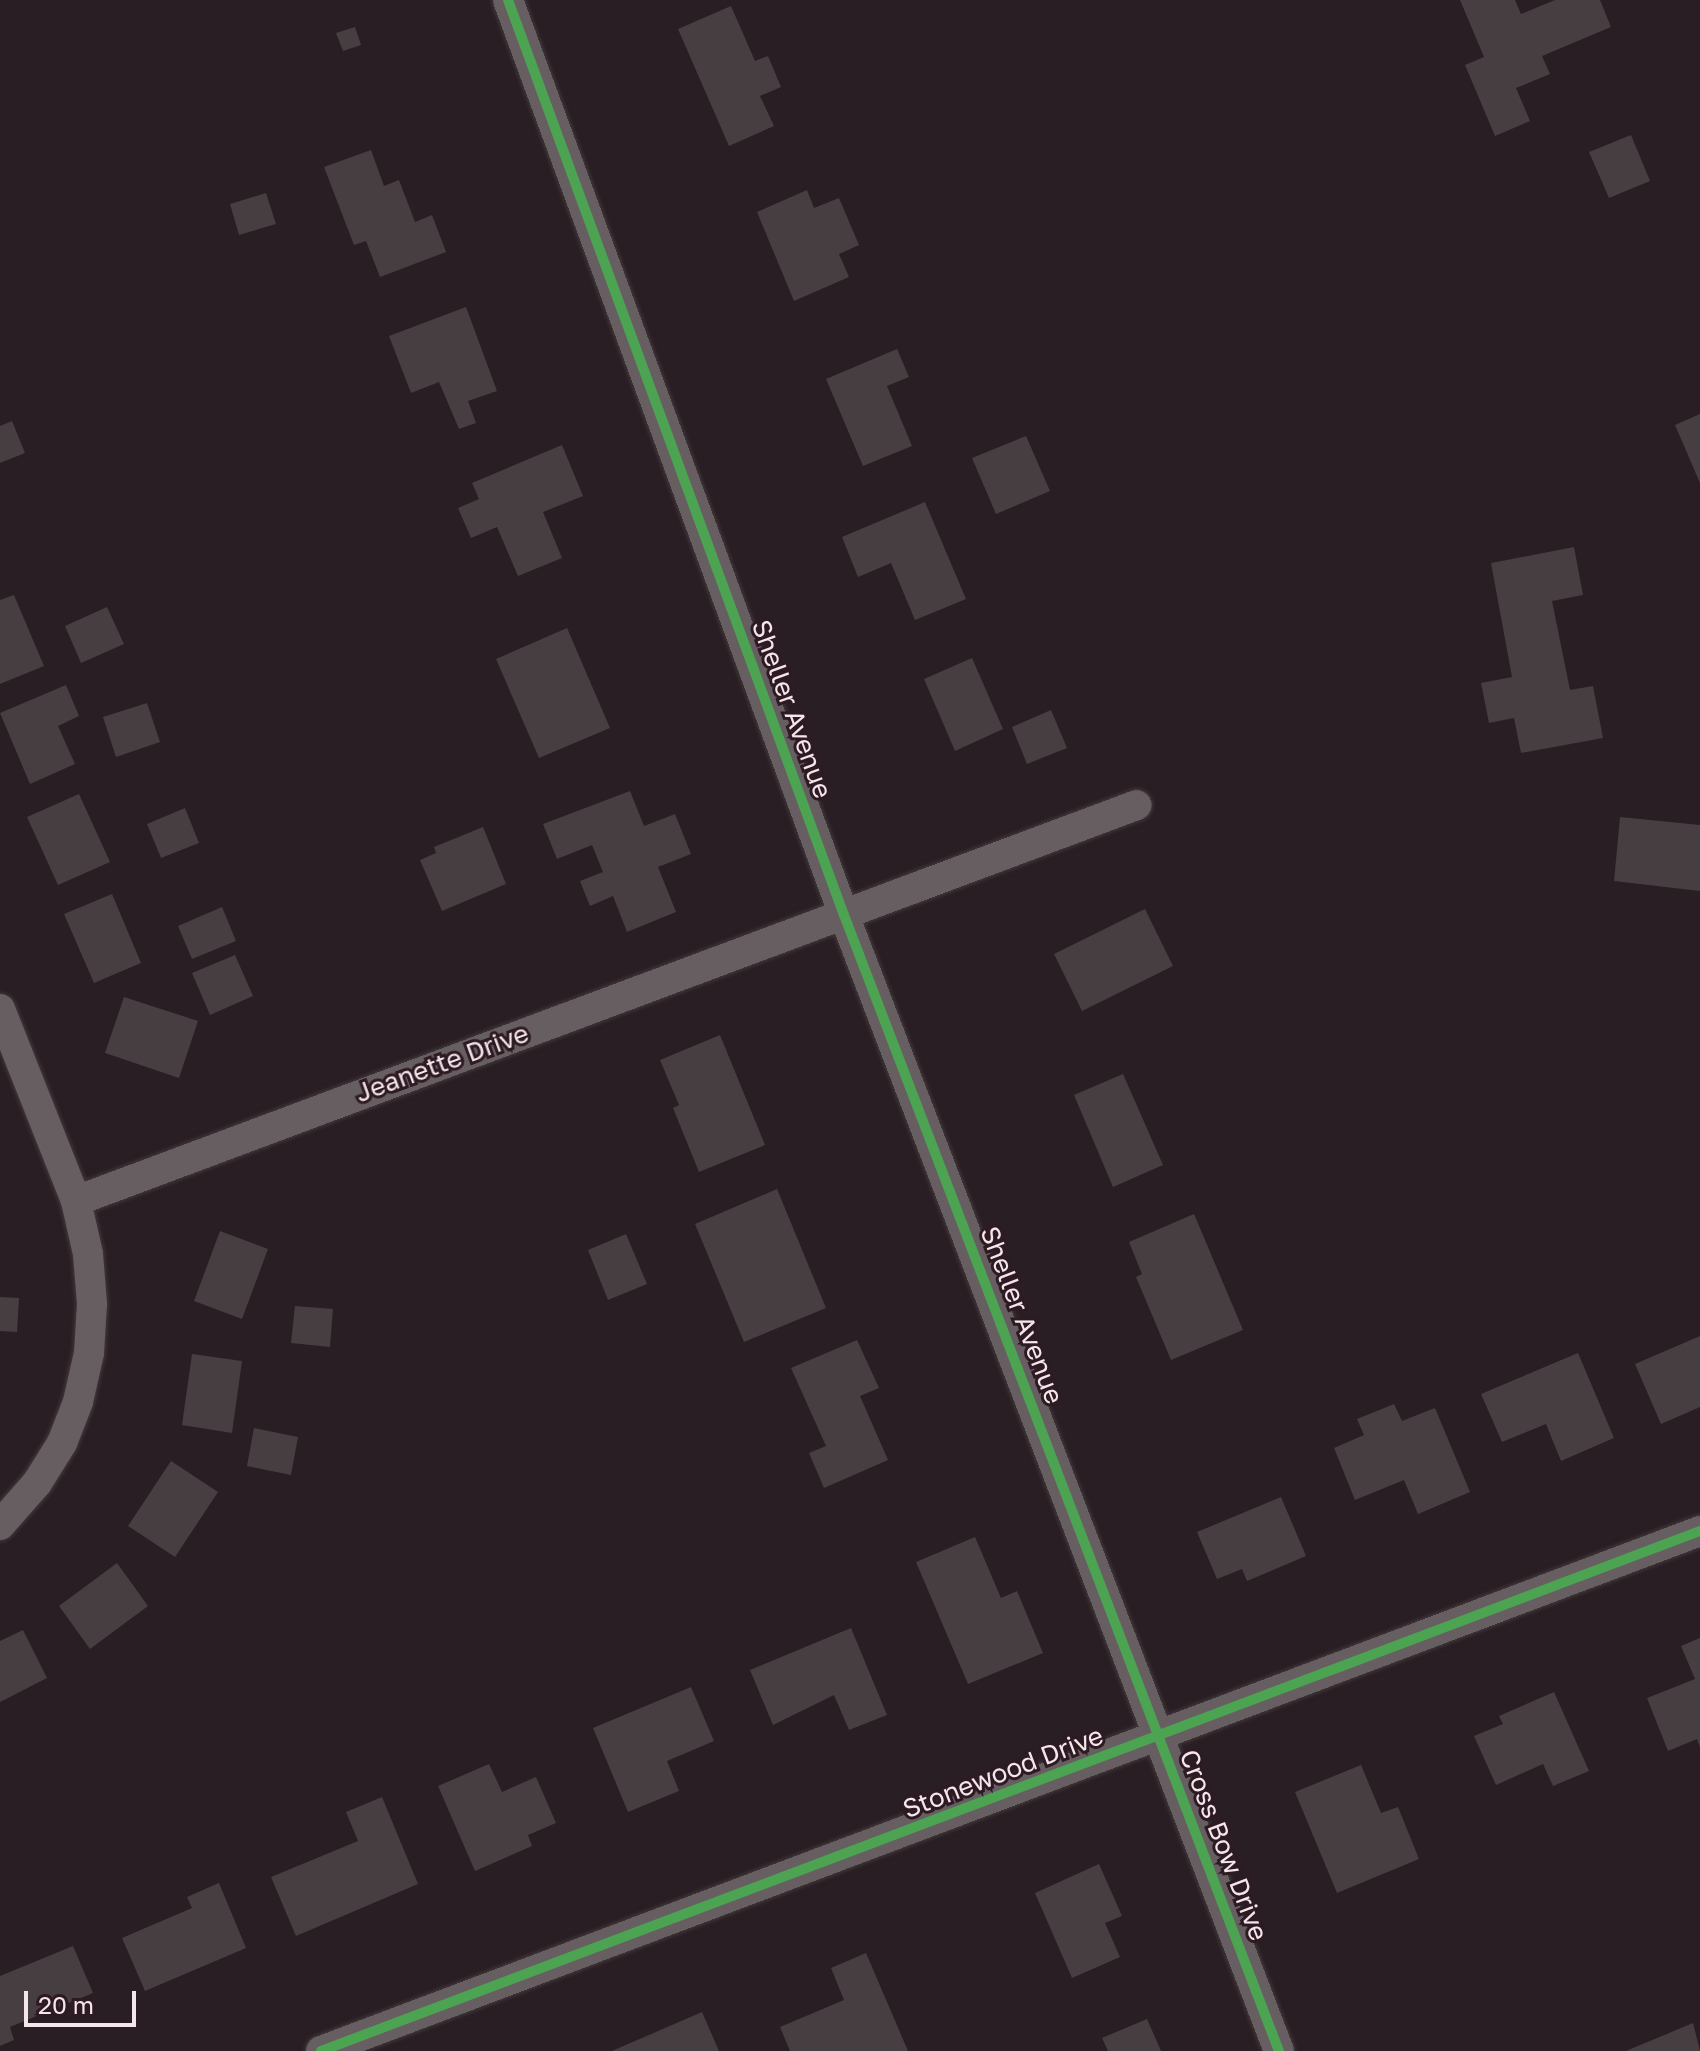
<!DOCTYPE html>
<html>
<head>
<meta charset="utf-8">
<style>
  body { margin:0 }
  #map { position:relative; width:1700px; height:2051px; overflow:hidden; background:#291e23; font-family:"Golos Text",sans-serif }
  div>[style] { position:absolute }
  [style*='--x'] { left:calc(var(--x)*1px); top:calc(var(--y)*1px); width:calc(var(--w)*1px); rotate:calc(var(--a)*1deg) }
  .building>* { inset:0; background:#473e42 }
  .roads { filter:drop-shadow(0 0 2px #42393c) drop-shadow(0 0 2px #42393c) }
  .street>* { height:30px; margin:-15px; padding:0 15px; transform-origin:15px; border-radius:15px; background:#675e62 }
  .cycleway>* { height:10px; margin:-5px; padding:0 5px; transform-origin:5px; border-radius:5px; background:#4ca352 }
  span { translate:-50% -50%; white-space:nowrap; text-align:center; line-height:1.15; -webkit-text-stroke:6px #2d1a22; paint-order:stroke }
  .street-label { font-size:26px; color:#f4e6eb }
  .scale { position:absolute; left:24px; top:1991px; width:112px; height:36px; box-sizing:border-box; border:4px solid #f4e6eb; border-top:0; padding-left:10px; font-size:24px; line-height:28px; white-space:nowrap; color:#f4e6eb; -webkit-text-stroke:6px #2d1a22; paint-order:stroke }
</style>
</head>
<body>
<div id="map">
  <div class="building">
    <div style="clip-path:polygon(1460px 0,1515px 0,1521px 14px,1555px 0,1600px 0,1611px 27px,1542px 56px,1550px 74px,1516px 88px,1530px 121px,1495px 136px,1465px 65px,1484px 57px)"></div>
    <div style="clip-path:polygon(731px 6px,755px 61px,768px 56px,781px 87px,760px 96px,774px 126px,729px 146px,678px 29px)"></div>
    <div style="clip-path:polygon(355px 27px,361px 45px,343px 51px,336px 33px)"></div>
    <div style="clip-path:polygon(1631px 135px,1650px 181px,1609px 198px,1589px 152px)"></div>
    <div style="clip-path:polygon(371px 150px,384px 186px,399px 180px,415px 222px,432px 215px,446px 252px,380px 277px,366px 241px,354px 245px,324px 167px)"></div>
    <div style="clip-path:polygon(807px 190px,814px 208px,839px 198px,859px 245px,839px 254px,849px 277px,794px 301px,757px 212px)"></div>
    <div style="clip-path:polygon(266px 193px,276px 224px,239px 235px,230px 204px)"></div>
    <div style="clip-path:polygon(466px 307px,497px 391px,468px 401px,476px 423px,459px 429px,439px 382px,411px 393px,389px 336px)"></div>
    <div style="clip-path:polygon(897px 349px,909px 377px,887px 386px,912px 446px,863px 466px,826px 379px)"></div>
    <div style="clip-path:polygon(1700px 414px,1700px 483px,1675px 425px)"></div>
    <div style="clip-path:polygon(12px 421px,25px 453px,0 463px,0 426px)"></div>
    <div style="clip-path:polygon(1026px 436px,1050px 491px,996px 514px,972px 458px)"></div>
    <div style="clip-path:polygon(562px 445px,583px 496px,543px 512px,562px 558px,518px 576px,497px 527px,471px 538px,458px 508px,479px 499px,472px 483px)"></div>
    <div style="clip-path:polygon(925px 502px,966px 599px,915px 620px,891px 563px,858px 577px,842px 537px)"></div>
    <div style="clip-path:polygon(1574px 547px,1583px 595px,1552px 601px,1570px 690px,1593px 686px,1603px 738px,1521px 753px,1514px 718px,1489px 723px,1481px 683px,1512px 677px,1491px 563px)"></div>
    <div style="clip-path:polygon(14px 595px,44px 666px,0 684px,0 600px)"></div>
    <div style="clip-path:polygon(107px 607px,124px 644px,81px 663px,65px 626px)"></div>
    <div style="clip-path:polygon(567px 628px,610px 728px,539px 758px,496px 659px)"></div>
    <div style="clip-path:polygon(972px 658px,1003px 729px,955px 751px,924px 679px)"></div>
    <div style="clip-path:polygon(66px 685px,79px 716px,58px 726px,75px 764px,30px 784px,0 713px)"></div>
    <div style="clip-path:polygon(147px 703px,160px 742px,116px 757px,103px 717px)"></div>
    <div style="clip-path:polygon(1051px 710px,1067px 748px,1027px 764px,1012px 727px)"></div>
    <div style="clip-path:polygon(630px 791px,644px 826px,675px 814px,691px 854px,658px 867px,676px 912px,627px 932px,613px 896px,590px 906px,580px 881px,603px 872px,592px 845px,557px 859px,543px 824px)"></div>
    <div style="clip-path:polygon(79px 794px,110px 862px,58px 885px,27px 817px)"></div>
    <div style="clip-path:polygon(185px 808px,199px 843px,161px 858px,147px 824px)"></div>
    <div style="clip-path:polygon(1620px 817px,1700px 825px,1700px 891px,1614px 881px)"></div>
    <div style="clip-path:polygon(483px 827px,506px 884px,442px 911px,420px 860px,436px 853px,434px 847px)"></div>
    <div style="clip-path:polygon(112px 894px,141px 963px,94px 983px,64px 914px)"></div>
    <div style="clip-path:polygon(222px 907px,236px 941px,192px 959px,178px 926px)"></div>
    <div style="clip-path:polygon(1145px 909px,1173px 966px,1082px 1011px,1054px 954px)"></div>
    <div style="clip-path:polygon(235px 955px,253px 996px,210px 1015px,192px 973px)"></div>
    <div style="clip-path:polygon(124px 997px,198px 1021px,179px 1078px,105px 1053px)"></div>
    <div style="clip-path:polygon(720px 1035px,765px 1145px,699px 1172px,673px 1108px,679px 1105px,660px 1060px)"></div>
    <div style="clip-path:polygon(1123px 1074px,1163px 1165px,1113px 1187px,1074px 1095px)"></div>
    <div style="clip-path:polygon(777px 1189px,826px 1308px,744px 1342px,695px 1224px)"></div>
    <div style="clip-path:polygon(1194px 1214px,1243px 1330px,1171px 1360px,1136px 1277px,1142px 1274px,1129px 1242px)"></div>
    <div style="clip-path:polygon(220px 1231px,268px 1249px,242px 1319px,194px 1301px)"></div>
    <div style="clip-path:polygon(626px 1234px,647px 1284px,608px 1300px,588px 1250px)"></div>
    <div style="clip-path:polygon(0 1297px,19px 1298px,17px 1332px,0 1331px)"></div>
    <div style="clip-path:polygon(295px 1306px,333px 1309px,330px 1347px,291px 1343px)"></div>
    <div style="clip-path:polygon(1700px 1336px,1700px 1407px,1661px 1424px,1635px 1364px)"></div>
    <div style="clip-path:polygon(857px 1340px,879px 1388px,860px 1396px,888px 1460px,824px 1488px,809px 1453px,826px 1446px,791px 1368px)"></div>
    <div style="clip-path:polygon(1578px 1353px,1614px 1438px,1561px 1461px,1546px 1424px,1502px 1442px,1481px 1394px)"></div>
    <div style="clip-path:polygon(192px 1354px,242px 1361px,232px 1433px,182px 1425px)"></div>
    <div style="clip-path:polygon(1394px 1404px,1402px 1421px,1435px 1408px,1470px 1492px,1418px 1514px,1404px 1480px,1355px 1500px,1334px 1448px,1364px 1435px,1357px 1419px)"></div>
    <div style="clip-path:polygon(254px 1428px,298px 1437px,291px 1475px,247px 1466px)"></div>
    <div style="clip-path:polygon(171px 1461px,218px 1492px,175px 1557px,128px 1526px)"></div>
    <div style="clip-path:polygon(1281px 1497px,1306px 1556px,1247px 1581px,1242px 1569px,1217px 1579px,1197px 1532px)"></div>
    <div style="clip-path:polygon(975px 1537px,1001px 1598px,1017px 1591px,1043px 1653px,968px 1684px,916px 1562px)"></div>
    <div style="clip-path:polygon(117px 1563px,148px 1606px,90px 1649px,59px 1606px)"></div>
    <div style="clip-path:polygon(851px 1628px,887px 1715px,849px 1730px,834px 1695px,773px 1725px,750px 1670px)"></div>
    <div style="clip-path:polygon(23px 1630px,47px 1678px,0 1702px,0 1641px)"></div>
    <div style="clip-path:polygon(1700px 1638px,1700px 1747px,1697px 1739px,1668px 1751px,1647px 1698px,1695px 1679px,1681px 1646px)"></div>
    <div style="clip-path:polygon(691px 1687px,714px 1741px,667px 1761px,679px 1791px,628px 1812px,593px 1728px)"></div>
    <div style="clip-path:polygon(1554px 1692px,1589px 1771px,1553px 1786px,1543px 1764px,1496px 1785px,1474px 1736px,1503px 1724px,1499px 1716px)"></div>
    <div style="clip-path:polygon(489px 1764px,502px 1792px,536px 1777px,556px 1823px,528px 1835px,532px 1846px,475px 1871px,438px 1786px)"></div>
    <div style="clip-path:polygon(1361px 1765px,1381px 1813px,1398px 1807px,1419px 1859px,1337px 1893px,1295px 1792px)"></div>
    <div style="clip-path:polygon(382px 1797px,418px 1884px,296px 1936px,271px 1877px,358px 1841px,346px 1812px)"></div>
    <div style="clip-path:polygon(1099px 1864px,1122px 1916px,1105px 1923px,1120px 1957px,1072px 1978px,1035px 1893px)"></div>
    <div style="clip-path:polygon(219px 1883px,246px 1948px,145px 1991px,122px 1938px,192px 1908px,187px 1897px)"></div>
    <div style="clip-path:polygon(73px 1946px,93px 1993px,10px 2027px,14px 2040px,0 2046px,0 1976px)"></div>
    <div style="clip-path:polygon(866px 1953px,908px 2051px,790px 2051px,780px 2027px,844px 2000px,831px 1968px)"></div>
    <div style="clip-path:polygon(702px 2012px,719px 2051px,612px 2051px)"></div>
    <div style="clip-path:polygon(1147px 2019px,1161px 2051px,1108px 2051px,1102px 2038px)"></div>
    <div style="clip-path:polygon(1693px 2023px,1700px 2051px,1626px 2051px)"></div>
  </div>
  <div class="roads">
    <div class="street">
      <div style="--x:508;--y:0;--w:975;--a:69.84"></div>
      <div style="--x:844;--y:915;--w:1216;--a:69.05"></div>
      <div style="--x:0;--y:1009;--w:206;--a:68.4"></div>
      <div style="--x:76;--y:1201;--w:54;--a:77.2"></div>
      <div style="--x:88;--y:1254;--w:50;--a:85.4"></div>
      <div style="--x:92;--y:1304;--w:49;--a:93.5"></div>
      <div style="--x:89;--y:1353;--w:50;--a:102.7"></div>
      <div style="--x:78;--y:1402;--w:44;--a:111.3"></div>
      <div style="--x:62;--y:1443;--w:47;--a:122"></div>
      <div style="--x:37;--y:1483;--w:56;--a:131.4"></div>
      <div style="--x:76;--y:1201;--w:1132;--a:-20.47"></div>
      <div style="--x:321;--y:2051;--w:1474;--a:-20.66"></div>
    </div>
  </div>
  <div class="cycleway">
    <div style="--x:508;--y:0;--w:975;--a:69.84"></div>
    <div style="--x:844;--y:915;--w:1216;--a:69.05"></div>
    <div style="--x:321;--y:2051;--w:1474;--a:-20.66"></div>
  </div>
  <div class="street-label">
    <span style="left:792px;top:709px;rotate:70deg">Sheller Avenue</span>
    <span style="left:442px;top:1063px;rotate:-20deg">Jeanette Drive</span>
    <span style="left:1022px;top:1315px;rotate:69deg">Sheller Avenue</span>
    <span style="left:1003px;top:1772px;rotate:-21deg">Stonewood Drive</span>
    <span style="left:1224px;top:1845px;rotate:69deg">Cross Bow Drive</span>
  </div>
  <div class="scale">20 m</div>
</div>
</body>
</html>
